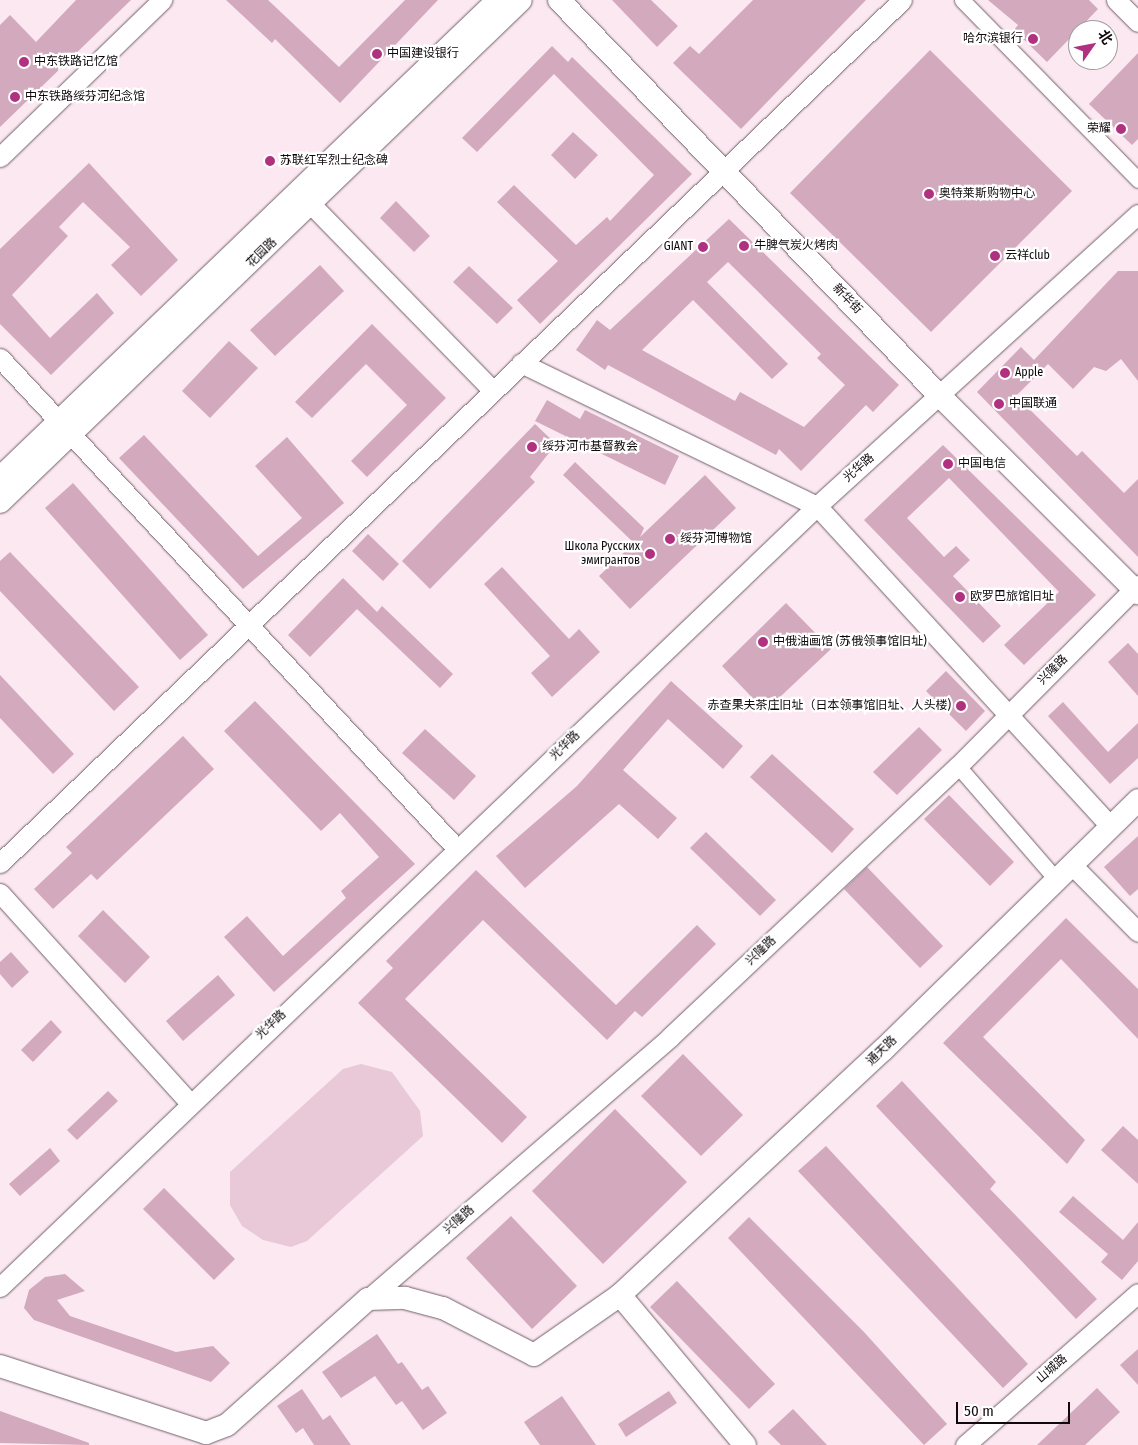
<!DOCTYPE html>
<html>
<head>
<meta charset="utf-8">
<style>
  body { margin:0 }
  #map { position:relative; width:1138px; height:1445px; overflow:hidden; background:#fbe8f1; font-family:"Fira Sans Condensed","Noto Sans SC",sans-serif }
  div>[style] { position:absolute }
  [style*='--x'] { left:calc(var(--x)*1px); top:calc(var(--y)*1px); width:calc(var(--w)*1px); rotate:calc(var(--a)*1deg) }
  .green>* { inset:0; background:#e9c9d8 }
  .building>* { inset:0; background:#d2a9bd }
  .roads { filter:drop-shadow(0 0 1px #706068) drop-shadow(0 0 1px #706068) }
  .minor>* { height:15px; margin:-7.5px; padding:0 7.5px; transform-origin:7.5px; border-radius:7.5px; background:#fff }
  .tertiary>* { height:19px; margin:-9.5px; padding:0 9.5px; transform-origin:9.5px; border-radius:9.5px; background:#fff }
  .secondary>* { height:22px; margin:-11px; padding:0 11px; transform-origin:11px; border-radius:11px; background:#fff }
  .dots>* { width:14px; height:14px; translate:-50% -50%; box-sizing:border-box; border:2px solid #fff; border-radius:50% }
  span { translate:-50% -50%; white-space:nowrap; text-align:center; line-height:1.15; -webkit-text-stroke:4.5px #fff; paint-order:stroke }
  .poi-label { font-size:12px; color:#0f090c }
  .right { translate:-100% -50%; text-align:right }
  .left { translate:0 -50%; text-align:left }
  .street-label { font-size:12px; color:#0f090c }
  .north { position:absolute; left:1068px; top:20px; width:50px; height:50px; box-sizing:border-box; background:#fff; border:1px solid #9f9d9e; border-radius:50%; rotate:57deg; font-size:14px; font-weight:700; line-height:20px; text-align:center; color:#0f090c }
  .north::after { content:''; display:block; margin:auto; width:18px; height:22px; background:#b0317f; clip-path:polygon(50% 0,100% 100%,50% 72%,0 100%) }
  .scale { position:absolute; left:956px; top:1402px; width:114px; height:22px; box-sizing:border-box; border:2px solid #0f090c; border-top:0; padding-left:6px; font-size:15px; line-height:18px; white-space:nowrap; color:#0f090c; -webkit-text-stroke:4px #fff; paint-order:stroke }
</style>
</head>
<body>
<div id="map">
  <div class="green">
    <div style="clip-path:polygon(361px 1064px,392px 1072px,420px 1111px,423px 1136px,307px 1241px,291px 1247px,263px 1240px,242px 1226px,230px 1205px,230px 1172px,343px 1069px)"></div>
  </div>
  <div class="building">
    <div style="clip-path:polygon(76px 0,131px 0,0 127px,0 25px,10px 15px,36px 42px)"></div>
    <div style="clip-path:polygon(226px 0,268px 0,339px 67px,405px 0,438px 0,340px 103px,275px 39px,272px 43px)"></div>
    <div style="clip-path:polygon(612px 0,651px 0,678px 26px,657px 47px)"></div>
    <div style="clip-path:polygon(753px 0,866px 0,741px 129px,673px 63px,690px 46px,699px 54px)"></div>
    <div style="clip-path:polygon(988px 0,1089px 0,1098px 9px,1047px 62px,1014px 30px,1018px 25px)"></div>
    <div style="clip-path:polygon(552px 46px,568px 62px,572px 57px,692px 174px,540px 324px,517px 300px,558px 261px,497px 202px,514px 185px,576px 245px,607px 217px,610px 221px,654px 175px,554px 74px,477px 152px,462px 138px)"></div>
    <div style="clip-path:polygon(930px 50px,1072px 191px,931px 332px,790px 193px)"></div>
    <div style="clip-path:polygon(1138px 53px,1138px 139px,1132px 145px,1089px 104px)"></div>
    <div style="clip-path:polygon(573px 132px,598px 155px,575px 179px,551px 155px)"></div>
    <div style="clip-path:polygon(89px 163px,178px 260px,141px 296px,111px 265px,130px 247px,83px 202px,59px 227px,68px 236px,12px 295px,50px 338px,97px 293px,114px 313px,51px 375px,0 324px,0 249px)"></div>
    <div style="clip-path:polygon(396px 201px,430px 236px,414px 252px,380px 218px)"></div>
    <div style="clip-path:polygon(evenodd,729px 219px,899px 385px,873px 412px,866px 405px,801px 471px,779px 449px,776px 455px,608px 365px,605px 370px,576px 350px,597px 320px,610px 330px,729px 219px,728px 262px,821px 354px,817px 358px,845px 385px,804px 427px,740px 392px,735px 401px,642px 350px,693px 300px,772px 379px,788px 364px,707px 282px,728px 262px)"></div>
    <div style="clip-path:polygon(320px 265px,344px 291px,275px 356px,250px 330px)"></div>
    <div style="clip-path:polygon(469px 266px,513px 308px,497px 324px,453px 282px)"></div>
    <div style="clip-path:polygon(1118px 271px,1138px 271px,1138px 381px,1121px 359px,1106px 371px,1094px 367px,1073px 389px,1048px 364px,1016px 396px,1077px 456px,1082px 451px,1124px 493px,1138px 479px,1138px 557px,977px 392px,1021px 347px,1034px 360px)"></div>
    <div style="clip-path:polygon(372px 324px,446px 398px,367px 477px,351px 461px,407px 405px,366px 364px,312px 418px,295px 402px)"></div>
    <div style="clip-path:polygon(229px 341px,258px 368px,210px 418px,182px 391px)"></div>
    <div style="clip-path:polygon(547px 400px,580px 419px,585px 410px,679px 456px,665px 485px,535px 421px)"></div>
    <div style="clip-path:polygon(535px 424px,556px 444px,530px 477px,535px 482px,430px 589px,402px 561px)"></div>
    <div style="clip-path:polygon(144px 435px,258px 556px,302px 518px,255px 466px,287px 437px,344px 503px,243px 589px,119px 458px)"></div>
    <div style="clip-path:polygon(943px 445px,1096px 595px,1024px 665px,1004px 645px,1059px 592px,949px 478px,907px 518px,944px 557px,956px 546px,970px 560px,953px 576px,1001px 626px,983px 643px,864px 520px)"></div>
    <div style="clip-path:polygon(575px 462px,644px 528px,640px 537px,705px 475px,736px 508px,630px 609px,599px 576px,634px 543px,563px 475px)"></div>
    <div style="clip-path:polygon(73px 483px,208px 635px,180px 660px,45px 508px)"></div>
    <div style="clip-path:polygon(368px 534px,399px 564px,383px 581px,352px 551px)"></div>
    <div style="clip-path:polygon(10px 552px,139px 687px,114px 711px,0 591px,0 561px)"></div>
    <div style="clip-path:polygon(502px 567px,569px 639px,579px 629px,600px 652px,552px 697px,531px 673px,550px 656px,484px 584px)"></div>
    <div style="clip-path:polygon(343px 578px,377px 612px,382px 606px,453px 674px,440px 688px,357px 609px,310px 657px,288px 635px)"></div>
    <div style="clip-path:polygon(786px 603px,831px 649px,765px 711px,722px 666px)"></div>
    <div style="clip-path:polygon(1128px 643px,1138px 654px,1138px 696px,1108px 662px)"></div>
    <div style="clip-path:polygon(946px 671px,985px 711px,966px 731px,926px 691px)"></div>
    <div style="clip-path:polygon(0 675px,74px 754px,53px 774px,0 718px)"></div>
    <div style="clip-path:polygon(671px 681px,743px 746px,723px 769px,668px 719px,623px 770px,677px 818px,658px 839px,619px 804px,525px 888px,496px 856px,577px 786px)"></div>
    <div style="clip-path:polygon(255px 701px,415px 864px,274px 992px,224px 937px,247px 916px,283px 956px,346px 898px,341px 891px,379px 857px,340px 813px,321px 831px,224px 731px)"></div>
    <div style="clip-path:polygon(1063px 702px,1108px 752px,1138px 723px,1138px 758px,1110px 784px,1048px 716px)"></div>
    <div style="clip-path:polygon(919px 727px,942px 750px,897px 795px,873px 772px)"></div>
    <div style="clip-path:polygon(425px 729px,476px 776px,454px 800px,402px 753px)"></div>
    <div style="clip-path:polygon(183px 736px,214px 769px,97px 880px,91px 874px,53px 909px,34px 889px,72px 853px,66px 847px)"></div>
    <div style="clip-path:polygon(772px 754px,854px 829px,832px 853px,750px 777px)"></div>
    <div style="clip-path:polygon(949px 795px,1014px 862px,990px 886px,924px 819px)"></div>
    <div style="clip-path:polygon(706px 832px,776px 900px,760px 916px,690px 848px)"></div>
    <div style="clip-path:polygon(1138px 836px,1138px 889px,1130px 896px,1104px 867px)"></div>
    <div style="clip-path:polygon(867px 867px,943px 946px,920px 968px,844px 889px)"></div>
    <div style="clip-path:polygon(476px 870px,616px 1005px,697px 925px,716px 944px,642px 1017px,635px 1011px,607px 1040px,483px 920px,405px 999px,527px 1117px,502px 1143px,358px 1003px,393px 968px,386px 961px)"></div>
    <div style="clip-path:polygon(103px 910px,150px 957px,125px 983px,78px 936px)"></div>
    <div style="clip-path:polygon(1066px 918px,1138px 989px,1138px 1039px,1061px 959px,983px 1037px,1085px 1140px,1067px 1164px,943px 1043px)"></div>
    <div style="clip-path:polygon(11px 952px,29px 972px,12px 988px,0 974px,0 962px)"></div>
    <div style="clip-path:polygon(218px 975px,235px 995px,183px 1041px,166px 1021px)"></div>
    <div style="clip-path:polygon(51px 1020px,62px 1032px,33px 1062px,21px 1050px)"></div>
    <div style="clip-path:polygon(683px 1054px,743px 1115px,701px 1156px,641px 1096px)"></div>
    <div style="clip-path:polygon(902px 1081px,996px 1182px,990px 1189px,1097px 1299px,1076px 1319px,876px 1106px)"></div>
    <div style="clip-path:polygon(108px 1091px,118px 1101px,77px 1140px,67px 1130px)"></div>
    <div style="clip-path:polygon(615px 1109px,687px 1182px,603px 1264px,532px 1191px)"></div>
    <div style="clip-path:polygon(1123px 1126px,1138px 1140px,1138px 1184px,1101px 1150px)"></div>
    <div style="clip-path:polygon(826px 1146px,1028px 1364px,1003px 1388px,798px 1171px)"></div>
    <div style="clip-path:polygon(50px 1148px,60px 1161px,20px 1196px,9px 1184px)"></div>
    <div style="clip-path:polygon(164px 1188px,235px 1259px,214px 1280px,143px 1209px)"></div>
    <div style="clip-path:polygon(1073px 1196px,1123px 1240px,1138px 1222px,1138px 1261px,1122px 1280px,1101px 1262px,1108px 1254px,1059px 1212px)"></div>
    <div style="clip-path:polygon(511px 1216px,577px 1286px,532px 1329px,466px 1258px)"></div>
    <div style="clip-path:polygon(749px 1217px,864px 1332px,947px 1424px,924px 1445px,728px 1238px)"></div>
    <div style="clip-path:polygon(65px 1274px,85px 1291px,57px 1300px,70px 1316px,176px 1352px,213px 1346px,230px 1363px,211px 1382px,34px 1320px,24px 1308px,29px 1290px,45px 1277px)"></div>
    <div style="clip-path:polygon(677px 1281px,775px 1384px,749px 1409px,650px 1307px)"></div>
    <div style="clip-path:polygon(377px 1334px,398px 1364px,402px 1362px,422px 1390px,428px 1386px,447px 1413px,423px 1430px,402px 1401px,396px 1405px,375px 1376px,341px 1398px,322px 1372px)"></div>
    <div style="clip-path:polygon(1138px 1349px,1138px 1385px,1120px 1365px)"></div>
    <div style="clip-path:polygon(1097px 1388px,1120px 1412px,1085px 1445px,1037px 1445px)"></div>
    <div style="clip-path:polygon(302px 1389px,323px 1420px,330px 1415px,351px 1445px,314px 1445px,303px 1428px,296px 1433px,277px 1406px)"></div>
    <div style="clip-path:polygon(669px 1391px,677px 1403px,626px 1437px,618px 1424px)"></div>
    <div style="clip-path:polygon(562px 1396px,596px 1445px,540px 1445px,524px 1422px)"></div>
    <div style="clip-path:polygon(793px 1409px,827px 1445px,781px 1445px,768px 1432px)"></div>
    <div style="clip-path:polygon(0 1411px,89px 1443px,89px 1445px,0 1443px)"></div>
  </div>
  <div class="roads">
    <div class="minor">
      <div style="--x:962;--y:0;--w:252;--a:45.6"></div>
      <div style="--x:958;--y:766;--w:150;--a:49.1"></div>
    </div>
    <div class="tertiary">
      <div style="--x:1116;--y:0;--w:31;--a:45"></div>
      <div style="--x:0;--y:157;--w:226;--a:-44.1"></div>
      <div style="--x:300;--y:193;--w:275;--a:45.7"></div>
      <div style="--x:0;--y:358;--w:671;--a:47.05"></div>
      <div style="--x:521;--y:363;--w:329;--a:25.8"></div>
      <div style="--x:817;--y:506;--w:434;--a:47.5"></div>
      <div style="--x:0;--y:863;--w:1248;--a:-43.73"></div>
      <div style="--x:1071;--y:864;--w:95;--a:45.4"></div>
      <div style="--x:0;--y:893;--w:282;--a:47.9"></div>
      <div style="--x:0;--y:1287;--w:1130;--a:-43.71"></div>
      <div style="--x:817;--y:506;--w:434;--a:-42.3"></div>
      <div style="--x:368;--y:1299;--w:400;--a:-40.9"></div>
      <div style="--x:670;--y:1037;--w:395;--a:-43.3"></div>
      <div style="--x:958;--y:766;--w:255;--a:-45.2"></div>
      <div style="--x:965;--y:1445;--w:230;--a:-41.3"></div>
    </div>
    <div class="secondary">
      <div style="--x:559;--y:0;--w:541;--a:46.12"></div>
      <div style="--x:934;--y:390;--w:288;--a:44.9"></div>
      <div style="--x:0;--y:478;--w:690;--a:-43.83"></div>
      <div style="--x:0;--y:502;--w:723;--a:-43.94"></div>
      <div style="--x:620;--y:1295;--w:195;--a:50.2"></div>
      <div style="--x:0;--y:1366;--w:217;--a:18"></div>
      <div style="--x:206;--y:1433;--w:22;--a:-21"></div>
      <div style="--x:227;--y:1425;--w:189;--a:-41.8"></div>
      <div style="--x:368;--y:1299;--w:37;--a:-2"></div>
      <div style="--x:405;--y:1298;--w:39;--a:15"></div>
      <div style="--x:443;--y:1308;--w:102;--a:27.3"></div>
      <div style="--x:534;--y:1355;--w:105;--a:-34.9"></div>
      <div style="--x:620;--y:1295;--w:359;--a:-43"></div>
      <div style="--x:883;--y:1050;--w:357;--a:-44.4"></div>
    </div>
  </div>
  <div class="dots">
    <div style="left:1033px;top:39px;background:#b0317f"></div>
    <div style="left:377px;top:54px;background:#b0317f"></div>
    <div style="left:24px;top:62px;background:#b0317f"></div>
    <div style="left:15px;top:97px;background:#b0317f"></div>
    <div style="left:1121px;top:129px;background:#b0317f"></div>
    <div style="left:270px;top:161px;background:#b0317f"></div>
    <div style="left:929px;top:194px;background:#b0317f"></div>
    <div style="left:744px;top:246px;background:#b0317f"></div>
    <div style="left:703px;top:247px;background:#b0317f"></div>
    <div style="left:995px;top:256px;background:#b0317f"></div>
    <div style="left:1005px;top:373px;background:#b0317f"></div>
    <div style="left:999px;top:404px;background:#b0317f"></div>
    <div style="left:532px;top:447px;background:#b0317f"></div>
    <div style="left:948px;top:464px;background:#b0317f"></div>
    <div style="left:670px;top:539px;background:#b0317f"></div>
    <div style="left:650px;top:554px;background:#b0317f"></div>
    <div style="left:960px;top:597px;background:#b0317f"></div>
    <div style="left:763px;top:642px;background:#b0317f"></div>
    <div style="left:961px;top:706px;background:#b0317f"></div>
  </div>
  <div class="poi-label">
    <span class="right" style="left:1023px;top:39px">哈尔滨银行</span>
    <span class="left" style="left:387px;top:54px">中国建设银行</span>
    <span class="left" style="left:34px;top:62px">中东铁路记忆馆</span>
    <span class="left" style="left:25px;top:97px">中东铁路绥芬河纪念馆</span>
    <span class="right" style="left:1111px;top:129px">荣耀</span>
    <span class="left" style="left:280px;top:161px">苏联红军烈士纪念碑</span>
    <span class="left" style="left:939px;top:194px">奥特莱斯购物中心</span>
    <span class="left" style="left:754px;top:246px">牛脾气炭火烤肉</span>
    <span class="right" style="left:693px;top:247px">GIANT</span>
    <span class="left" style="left:1005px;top:256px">云祥club</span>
    <span class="left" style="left:1015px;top:373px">Apple</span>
    <span class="left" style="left:1009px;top:404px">中国联通</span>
    <span class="left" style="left:542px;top:447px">绥芬河市基督教会</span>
    <span class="left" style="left:958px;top:464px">中国电信</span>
    <span class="left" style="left:680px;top:539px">绥芬河博物馆</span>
    <span class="right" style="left:640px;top:554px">Школа Русских<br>эмигрантов</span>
    <span class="left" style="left:970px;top:597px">欧罗巴旅馆旧址</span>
    <span class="left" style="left:773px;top:642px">中俄油画馆 (苏俄领事馆旧址)</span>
    <span class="right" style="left:951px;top:706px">赤查果夫茶庄旧址（日本领事馆旧址、人头楼)</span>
  </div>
  <div class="street-label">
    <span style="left:262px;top:253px;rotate:-44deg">花园路</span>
    <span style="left:847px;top:299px;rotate:46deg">新华街</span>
    <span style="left:859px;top:468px;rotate:-41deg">光华路</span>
    <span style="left:1053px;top:670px;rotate:-45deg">兴隆路</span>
    <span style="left:565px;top:746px;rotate:-44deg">光华路</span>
    <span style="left:761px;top:951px;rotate:-43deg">兴隆路</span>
    <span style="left:271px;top:1025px;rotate:-43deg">光华路</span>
    <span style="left:882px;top:1051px;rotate:-44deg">通天路</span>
    <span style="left:459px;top:1220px;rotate:-41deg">兴隆路</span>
    <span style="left:1052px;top:1369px;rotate:-41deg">山城路</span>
  </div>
  <div class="north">北</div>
  <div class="scale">50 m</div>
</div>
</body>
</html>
